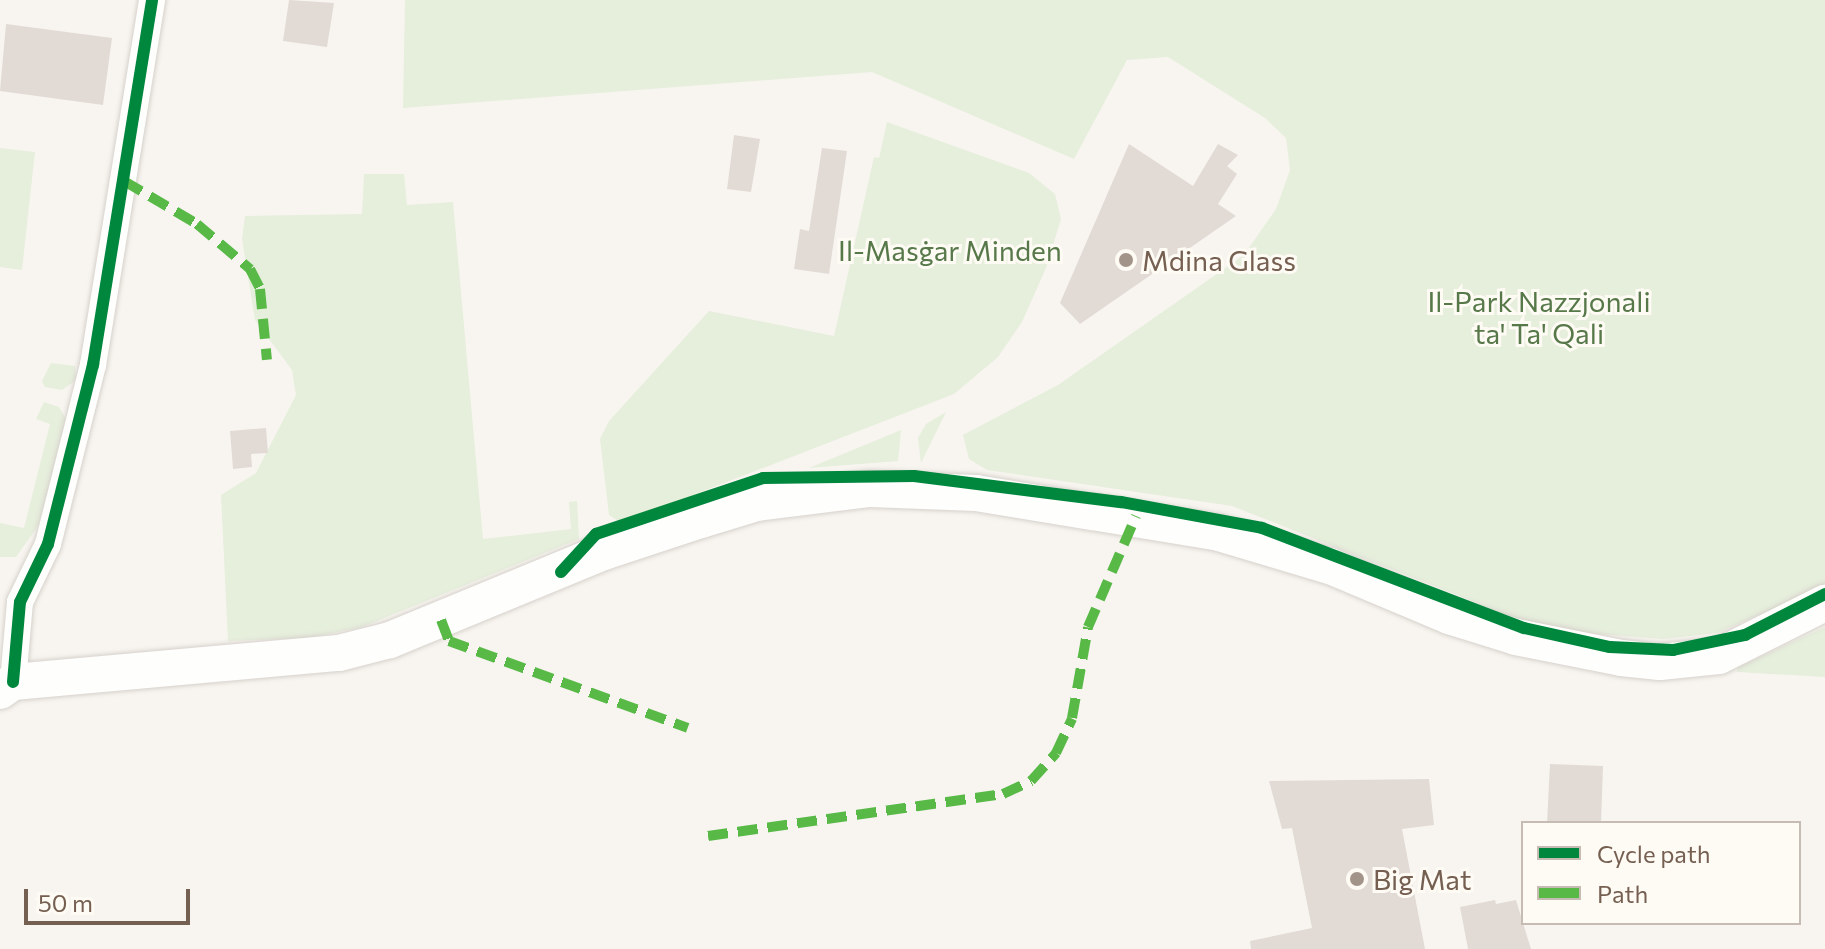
<!DOCTYPE html>
<html>
<head>
<meta charset="utf-8">
<style>
  body { margin:0 }
  #map { position:relative; width:1825px; height:949px; overflow:hidden; background:#f8f5f0; font-family:Commissioner,sans-serif }
  div>[style] { position:absolute }
  [style*='--x'] { left:calc(var(--x)*1px); top:calc(var(--y)*1px); width:calc(var(--w)*1px); rotate:calc(var(--a)*1deg) }
  .green>* { inset:0; background:#e6eedc }
  .building>* { inset:0; background:#e2dbd5 }
  .roads { filter:drop-shadow(0 0 2px #d6d1cb) drop-shadow(0 0 2px #d6d1cb) }
  .minor>* { height:26px; margin:-13px; padding:0 13px; transform-origin:13px; border-radius:13px; background:#fefefd }
  .secondary>* { height:36px; margin:-18px; padding:0 18px; transform-origin:18px; border-radius:18px; background:#fefefd }
  .quiet>* { height:10px; margin-top:-5px; transform-origin:0; background:repeating-linear-gradient(90deg,#58b947 0 20px,transparent 0 30px) }
  .cycleway>* { height:12px; margin:-6px; padding:0 6px; transform-origin:6px; border-radius:6px; background:#00873e }
  .dots>* { width:22px; height:22px; translate:-50% -50%; box-sizing:border-box; border:4px solid #fefaf4; border-radius:50% }
  span { translate:-50% -50%; white-space:nowrap; text-align:center; line-height:1.15; -webkit-text-stroke:6px #fefaf4; paint-order:stroke }
  .park-label { font-size:28px; color:#57794a }
  .poi-label { font-size:28px; color:#755f51 }
  .left { translate:0 -50%; text-align:left }
  .legend { position:absolute; left:1521px; top:821px; width:280px; height:104px; box-sizing:border-box; background:#fefaf4; border:2px solid #c7bcb3; margin:0; padding:10px 14px; list-style:none; font-size:24px; color:#755f51 }
  .legend li { display:flex; align-items:center; gap:16px; height:40px }
  .legend b { width:40px; border:2px solid #c7bcb3 }
  .scale { position:absolute; left:24px; top:889px; width:166px; height:36px; box-sizing:border-box; border:4px solid #755f51; border-top:0; padding-left:10px; font-size:24px; line-height:28px; white-space:nowrap; color:#755f51; -webkit-text-stroke:6px #fefaf4; paint-order:stroke }
</style>
</head>
<body>
<div id="map">
  <div class="green">
    <div style="clip-path:polygon(405px 0,1825px 0,1825px 586px,1717px 633px,1663px 639px,1572px 632px,1520px 620px,1232px 506px,987px 470px,969px 459px,963px 435px,1058px 385px,1244px 255px,1276px 209px,1290px 170px,1286px 138px,1265px 118px,1168px 57px,1127px 60px,1074px 159px,872px 72px,403px 108px)"></div>
    <div style="clip-path:polygon(887px 122px,1029px 173px,1055px 194px,1061px 219px,1046px 268px,1022px 322px,998px 357px,954px 394px,621px 523px,609px 515px,600px 439px,609px 421px,709px 311px,834px 336px,874px 157px,879px 158px)"></div>
    <div style="clip-path:polygon(0 148px,35px 152px,22px 270px,0 267px)"></div>
    <div style="clip-path:polygon(364px 174px,404px 174px,407px 205px,453px 202px,483px 539px,571px 529px,569px 502px,577px 501px,579px 539px,362px 627px,309px 638px,228px 641px,221px 495px,256px 473px,296px 395px,292px 370px,255px 320px,242px 239px,245px 216px,362px 214px)"></div>
    <div style="clip-path:polygon(51px 363px,75px 366px,76px 380px,62px 390px,45px 387px,42px 381px)"></div>
    <div style="clip-path:polygon(44px 402px,59px 407px,67px 421px,38px 526px,16px 557px,0 557px,0 523px,24px 528px,50px 424px,36px 419px)"></div>
    <div style="clip-path:polygon(946px 412px,921px 463px,918px 438px,926px 424px)"></div>
    <div style="clip-path:polygon(901px 430px,898px 461px,809px 468px)"></div>
    <div style="clip-path:polygon(1825px 627px,1825px 677px,1737px 672px,1738px 667px)"></div>
  </div>
  <div class="building">
    <div style="clip-path:polygon(289px 0,334px 3px,327px 47px,283px 41px)"></div>
    <div style="clip-path:polygon(6px 24px,112px 38px,103px 105px,0 91px)"></div>
    <div style="clip-path:polygon(734px 135px,760px 139px,751px 192px,727px 189px)"></div>
    <div style="clip-path:polygon(1129px 144px,1193px 186px,1218px 144px,1238px 155px,1227px 166px,1237px 174px,1218px 204px,1236px 216px,1080px 324px,1060px 303px)"></div>
    <div style="clip-path:polygon(822px 148px,847px 151px,829px 274px,794px 269px,800px 229px,809px 231px)"></div>
    <div style="clip-path:polygon(266px 428px,268px 453px,251px 454px,252px 467px,233px 469px,230px 431px)"></div>
    <div style="clip-path:polygon(1550px 764px,1603px 766px,1601px 823px,1547px 823px)"></div>
    <div style="clip-path:polygon(1429px 779px,1434px 825px,1402px 829px,1425px 949px,1251px 949px,1250px 941px,1312px 928px,1292px 828px,1282px 829px,1269px 781px)"></div>
    <div style="clip-path:polygon(1495px 900px,1496px 904px,1516px 900px,1531px 949px,1468px 949px,1460px 907px)"></div>
  </div>
  <div class="roads">
    <div class="minor">
      <div style="--x:13;--y:682;--w:80;--a:-85"></div>
      <div style="--x:20;--y:602;--w:64;--a:-64.2"></div>
      <div style="--x:48;--y:544;--w:185;--a:-75.9"></div>
      <div style="--x:93;--y:365;--w:370;--a:-80.8"></div>
    </div>
    <div class="secondary">
      <div style="--x:0;--y:691;--w:16;--a:-35"></div>
      <div style="--x:13;--y:682;--w:327;--a:-5.1"></div>
      <div style="--x:339;--y:653;--w:53;--a:-14.3"></div>
      <div style="--x:390;--y:640;--w:231;--a:-22.4"></div>
      <div style="--x:604;--y:552;--w:102;--a:-18.3"></div>
      <div style="--x:701;--y:520;--w:59;--a:-16.9"></div>
      <div style="--x:757;--y:503;--w:114;--a:-7.1"></div>
      <div style="--x:870;--y:489;--w:106;--a:2.2"></div>
      <div style="--x:976;--y:493;--w:246;--a:9.3"></div>
      <div style="--x:1219;--y:533;--w:116;--a:16.6"></div>
      <div style="--x:1330;--y:566;--w:129;--a:22.8"></div>
      <div style="--x:1449;--y:616;--w:70;--a:17.4"></div>
      <div style="--x:1516;--y:637;--w:107;--a:11.3"></div>
      <div style="--x:1621;--y:658;--w:39;--a:6"></div>
      <div style="--x:1660;--y:662;--w:59;--a:-5.8"></div>
      <div style="--x:1719;--y:656;--w:119;--a:-26.6"></div>
    </div>
  </div>
  <div class="quiet">
    <div style="--x:124;--y:181;--w:85;--a:30.5"></div>
    <div style="--x:197;--y:224;--w:70;--a:40.3"></div>
    <div style="--x:250;--y:269;--w:22;--a:63"></div>
    <div style="--x:260;--y:289;--w:71;--a:84.4"></div>
    <div style="--x:441;--y:620;--w:22;--a:69"></div>
    <div style="--x:449;--y:641;--w:254;--a:20"></div>
    <div style="--x:708;--y:836;--w:298;--a:-8.1"></div>
    <div style="--x:1003;--y:794;--w:31;--a:-25"></div>
    <div style="--x:1031;--y:781;--w:38;--a:-48"></div>
    <div style="--x:1056;--y:753;--w:38;--a:-65"></div>
    <div style="--x:1072;--y:718;--w:92;--a:-80"></div>
    <div style="--x:1088;--y:627;--w:121;--a:-66.6"></div>
  </div>
  <div class="cycleway">
    <div style="--x:561;--y:572;--w:52;--a:-47.4"></div>
    <div style="--x:596;--y:534;--w:176;--a:-18.5"></div>
    <div style="--x:763;--y:478;--w:151;--a:-0.8"></div>
    <div style="--x:914;--y:476;--w:209;--a:7.2"></div>
    <div style="--x:1121;--y:502;--w:143;--a:10.4"></div>
    <div style="--x:1262;--y:528;--w:280;--a:20.9"></div>
    <div style="--x:1524;--y:628;--w:88;--a:12.5"></div>
    <div style="--x:1610;--y:647;--w:63;--a:2.7"></div>
    <div style="--x:1673;--y:650;--w:74;--a:-11.8"></div>
    <div style="--x:1745;--y:635;--w:90;--a:-27.1"></div>
    <div style="--x:13;--y:682;--w:80;--a:-85"></div>
    <div style="--x:20;--y:602;--w:64;--a:-64.2"></div>
    <div style="--x:48;--y:544;--w:185;--a:-75.9"></div>
    <div style="--x:93;--y:365;--w:370;--a:-80.8"></div>
  </div>
  <div class="dots">
    <div style="left:1126px;top:260px;background:#a39489"></div>
    <div style="left:1357px;top:879px;background:#a39489"></div>
  </div>
  <div class="park-label">
    <span style="left:950px;top:250px">Il-Masġar Minden</span>
    <span style="left:1539px;top:317px">Il-Park Nazzjonali<br>ta' Ta' Qali</span>
  </div>
  <div class="poi-label">
    <span class="left" style="left:1142px;top:260px">Mdina Glass</span>
    <span class="left" style="left:1373px;top:879px">Big Mat</span>
  </div>
  <ul class="legend">
  <li><b style="height:10px;background:#00873e"></b>Cycle path</li>
  <li><b style="height:10px;background:#58b947"></b>Path</li>
  </ul>
  <div class="scale">50 m</div>
</div>
</body>
</html>
